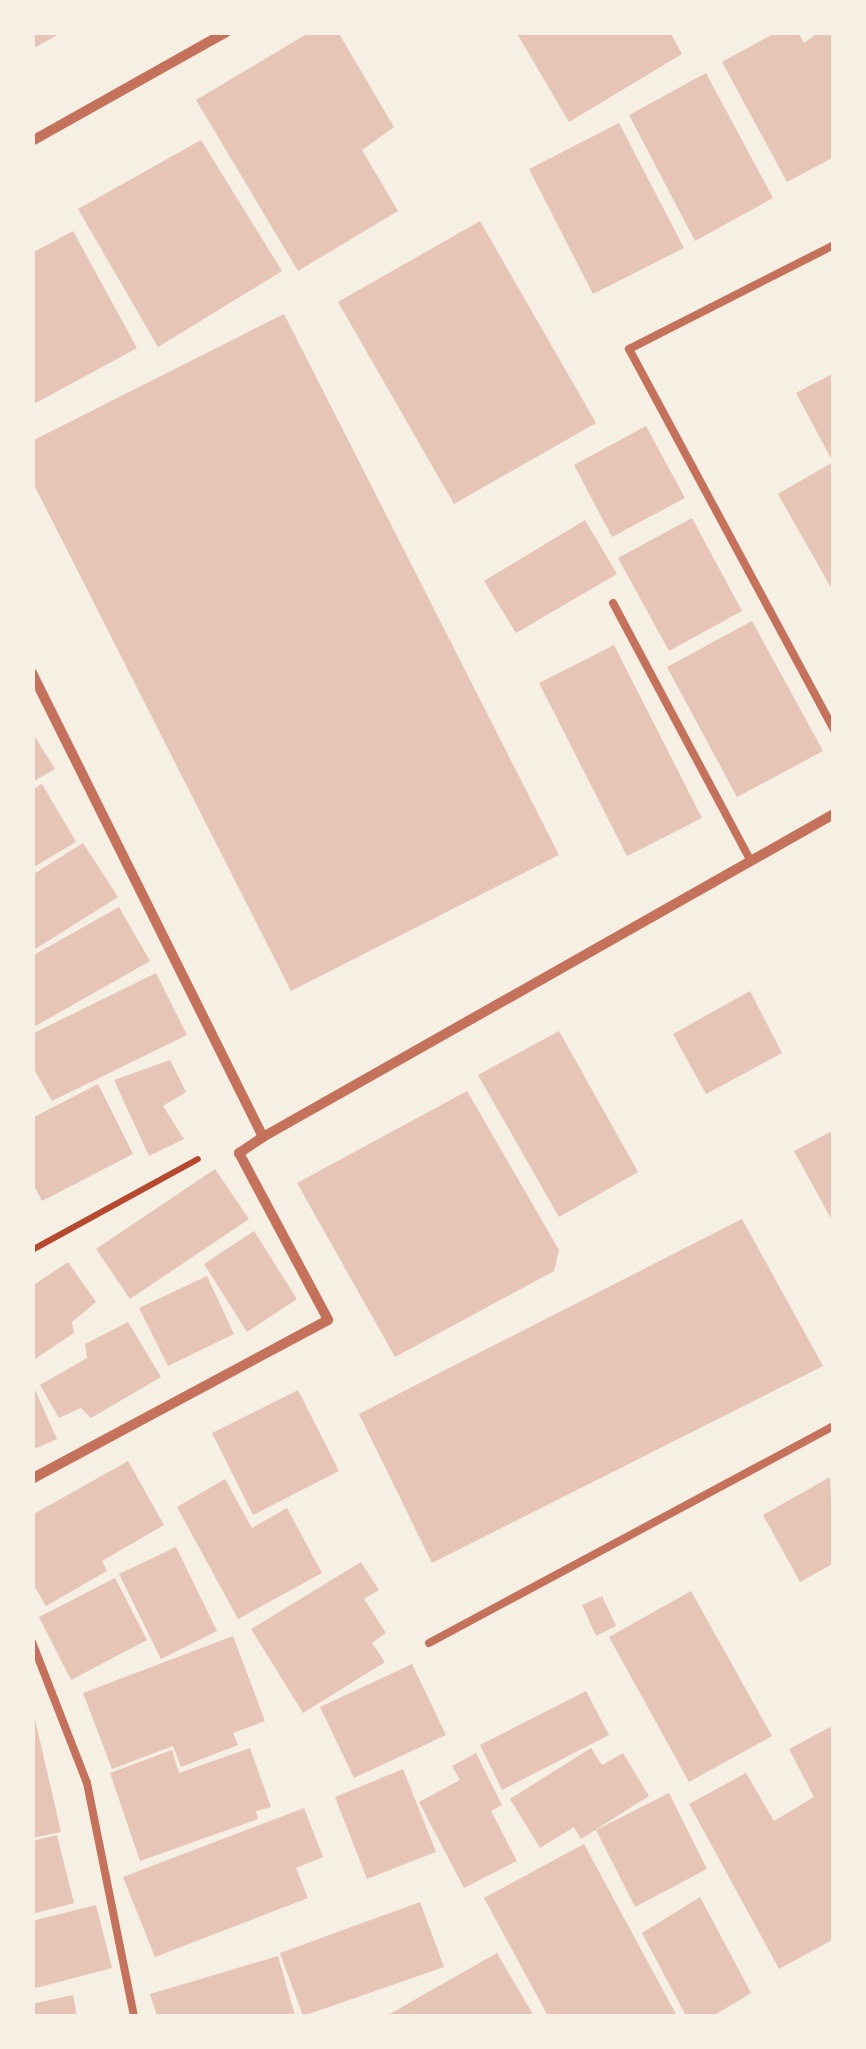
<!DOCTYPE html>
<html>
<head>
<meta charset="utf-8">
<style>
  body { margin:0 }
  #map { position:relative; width:866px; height:2049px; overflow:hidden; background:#f6efe4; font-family:"Source Sans 3",sans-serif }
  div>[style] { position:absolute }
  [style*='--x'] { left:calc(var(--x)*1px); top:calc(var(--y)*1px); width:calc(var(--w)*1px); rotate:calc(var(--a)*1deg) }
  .building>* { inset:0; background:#e6c5b7 }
  .path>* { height:6px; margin:-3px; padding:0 3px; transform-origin:3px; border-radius:3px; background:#b5482f }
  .service>* { height:8px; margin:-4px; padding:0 4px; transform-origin:4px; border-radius:4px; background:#c5725c }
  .minor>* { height:10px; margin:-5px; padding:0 5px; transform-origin:5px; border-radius:5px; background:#c5725c }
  span { translate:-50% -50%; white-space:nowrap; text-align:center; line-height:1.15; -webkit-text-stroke:8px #f6efe4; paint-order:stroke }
  .frame { position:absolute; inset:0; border:35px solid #f6efe4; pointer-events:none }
</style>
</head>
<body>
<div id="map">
  <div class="building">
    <div style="clip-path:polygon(32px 32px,63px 32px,32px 49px)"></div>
    <div style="clip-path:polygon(310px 32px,338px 32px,394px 127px,362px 150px,398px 211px,298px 271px,196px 100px)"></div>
    <div style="clip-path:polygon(516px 32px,670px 32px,682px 54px,569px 122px)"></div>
    <div style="clip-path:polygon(777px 32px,798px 32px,804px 43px,819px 32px,834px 32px,834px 157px,787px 182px,722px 62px)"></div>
    <div style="clip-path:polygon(706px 73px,773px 198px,695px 241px,629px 115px)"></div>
    <div style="clip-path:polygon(619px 123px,684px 248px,593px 294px,529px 169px)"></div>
    <div style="clip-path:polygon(201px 140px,282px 271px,158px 347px,78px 209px)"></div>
    <div style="clip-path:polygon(480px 221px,596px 423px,454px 504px,338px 302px)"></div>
    <div style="clip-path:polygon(73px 231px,137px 348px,32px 405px,32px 253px)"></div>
    <div style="clip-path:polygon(284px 314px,559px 855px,291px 991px,32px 481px,32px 441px)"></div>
    <div style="clip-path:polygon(834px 373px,834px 593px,778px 494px,833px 462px,796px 393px)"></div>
    <div style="clip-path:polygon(646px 426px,685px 498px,612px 537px,574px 465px)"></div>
    <div style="clip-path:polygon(692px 518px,742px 611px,669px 651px,618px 558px)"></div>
    <div style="clip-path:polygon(585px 520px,617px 574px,516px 633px,484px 581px)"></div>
    <div style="clip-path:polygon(752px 621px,823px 751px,737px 797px,667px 667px)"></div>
    <div style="clip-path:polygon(614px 645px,702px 818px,627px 856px,539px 683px)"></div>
    <div style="clip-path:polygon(32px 732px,55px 769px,32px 782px)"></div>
    <div style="clip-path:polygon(42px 784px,76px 842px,32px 868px,32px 790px)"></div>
    <div style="clip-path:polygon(83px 843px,118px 897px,32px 951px,32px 875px)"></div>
    <div style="clip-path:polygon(119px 907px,150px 961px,32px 1028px,32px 956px)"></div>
    <div style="clip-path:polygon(156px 973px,187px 1035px,52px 1101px,32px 1066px,32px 1034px)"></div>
    <div style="clip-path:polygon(750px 991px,782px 1053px,706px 1094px,673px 1034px)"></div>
    <div style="clip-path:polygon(559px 1031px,638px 1172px,559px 1217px,478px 1075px)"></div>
    <div style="clip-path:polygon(170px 1060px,186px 1092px,163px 1106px,184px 1139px,149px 1156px,114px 1080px)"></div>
    <div style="clip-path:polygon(98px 1084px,133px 1154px,42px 1201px,32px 1182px,32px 1118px)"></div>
    <div style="clip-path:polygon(467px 1091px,559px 1250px,554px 1271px,395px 1357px,297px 1183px)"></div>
    <div style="clip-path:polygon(834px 1130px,834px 1224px,794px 1151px)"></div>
    <div style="clip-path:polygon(215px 1169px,249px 1219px,130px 1299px,96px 1249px)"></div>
    <div style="clip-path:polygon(742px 1219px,823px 1366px,432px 1563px,359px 1414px)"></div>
    <div style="clip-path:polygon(254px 1231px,297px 1299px,247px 1332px,204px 1264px)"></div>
    <div style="clip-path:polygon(68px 1262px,96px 1302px,72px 1322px,74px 1333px,32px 1361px,32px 1286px)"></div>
    <div style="clip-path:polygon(207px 1276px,234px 1334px,168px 1366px,139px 1308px)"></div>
    <div style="clip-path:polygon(128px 1322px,161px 1377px,91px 1418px,81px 1408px,59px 1418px,40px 1385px,87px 1358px,85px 1344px)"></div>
    <div style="clip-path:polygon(32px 1383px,57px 1439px,32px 1450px)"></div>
    <div style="clip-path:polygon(298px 1390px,339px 1471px,253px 1515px,212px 1433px)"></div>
    <div style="clip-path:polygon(128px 1461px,164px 1525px,102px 1561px,107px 1571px,46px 1606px,32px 1582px,32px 1515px)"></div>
    <div style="clip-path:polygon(830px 1477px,834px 1563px,800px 1582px,763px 1515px)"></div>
    <div style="clip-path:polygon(225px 1479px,252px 1528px,287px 1508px,322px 1573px,238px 1619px,177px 1507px)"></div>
    <div style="clip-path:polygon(176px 1547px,217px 1631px,161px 1659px,119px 1574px)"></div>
    <div style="clip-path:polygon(361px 1562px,379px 1590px,364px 1599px,386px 1633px,372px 1643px,385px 1662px,303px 1713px,251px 1629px)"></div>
    <div style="clip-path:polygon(115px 1578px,147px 1640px,71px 1680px,39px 1617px)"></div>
    <div style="clip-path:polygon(691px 1591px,772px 1736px,689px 1782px,609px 1637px)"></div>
    <div style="clip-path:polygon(602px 1596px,616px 1626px,596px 1636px,582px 1605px)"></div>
    <div style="clip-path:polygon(233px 1636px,265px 1721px,233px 1733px,238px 1745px,181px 1767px,173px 1746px,112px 1769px,83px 1693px)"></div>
    <div style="clip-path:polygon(412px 1664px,446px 1735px,354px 1778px,320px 1707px)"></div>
    <div style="clip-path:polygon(586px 1691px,609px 1735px,502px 1790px,480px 1745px)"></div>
    <div style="clip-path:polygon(32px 1706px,61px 1832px,32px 1838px)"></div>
    <div style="clip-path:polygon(834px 1725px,834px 1939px,779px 1969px,689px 1804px,746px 1773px,774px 1821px,814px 1797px,789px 1749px)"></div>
    <div style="clip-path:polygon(250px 1748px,271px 1807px,256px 1811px,258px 1819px,140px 1861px,110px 1773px,172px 1750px,179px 1773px)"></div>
    <div style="clip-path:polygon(591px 1748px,602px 1765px,623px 1753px,649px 1796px,581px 1839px,574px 1827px,540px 1848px,510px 1799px)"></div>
    <div style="clip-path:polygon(476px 1753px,502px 1805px,491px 1811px,517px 1861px,464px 1888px,419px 1802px,460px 1780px,452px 1766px)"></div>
    <div style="clip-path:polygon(403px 1769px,436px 1852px,367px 1879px,335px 1797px)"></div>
    <div style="clip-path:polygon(669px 1793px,707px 1869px,635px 1907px,596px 1830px)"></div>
    <div style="clip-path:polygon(304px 1808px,323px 1857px,296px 1868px,308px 1898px,155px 1957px,123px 1877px)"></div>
    <div style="clip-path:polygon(57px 1835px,74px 1903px,32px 1914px,32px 1841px)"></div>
    <div style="clip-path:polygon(584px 1844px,677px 2016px,548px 2016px,484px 1898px)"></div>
    <div style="clip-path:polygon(700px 1897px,751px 1993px,713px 2016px,686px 2016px,642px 1933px)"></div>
    <div style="clip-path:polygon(420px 1902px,444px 1967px,303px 2016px,280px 1953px)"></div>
    <div style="clip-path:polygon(96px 1905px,112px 1968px,32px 1989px,32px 1921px)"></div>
    <div style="clip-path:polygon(497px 1953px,534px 2016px,386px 2016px)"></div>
    <div style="clip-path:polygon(278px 1956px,295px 2016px,157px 2016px,150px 1994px)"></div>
    <div style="clip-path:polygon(73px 1995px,77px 2016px,32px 2016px,32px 2004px)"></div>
  </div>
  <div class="path">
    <div style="--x:32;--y:1250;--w:189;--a:-28.7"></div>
  </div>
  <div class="service">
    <div style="--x:834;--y:245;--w:230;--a:153.1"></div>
    <div style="--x:629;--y:349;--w:433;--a:61.7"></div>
    <div style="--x:613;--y:603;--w:293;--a:61.9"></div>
    <div style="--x:32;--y:1642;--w:151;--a:68.7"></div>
    <div style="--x:87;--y:1783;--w:238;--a:78.6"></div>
    <div style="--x:429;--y:1643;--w:459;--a:-28.2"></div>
  </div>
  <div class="minor">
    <div style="--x:32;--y:141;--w:223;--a:-29.3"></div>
    <div style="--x:32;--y:673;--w:518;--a:63.53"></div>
    <div style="--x:263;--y:1137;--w:29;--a:146"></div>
    <div style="--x:239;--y:1153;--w:189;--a:61.9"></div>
    <div style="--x:328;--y:1320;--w:336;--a:151.8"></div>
    <div style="--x:263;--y:1137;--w:656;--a:-29.5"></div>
  </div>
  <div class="frame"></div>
</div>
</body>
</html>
